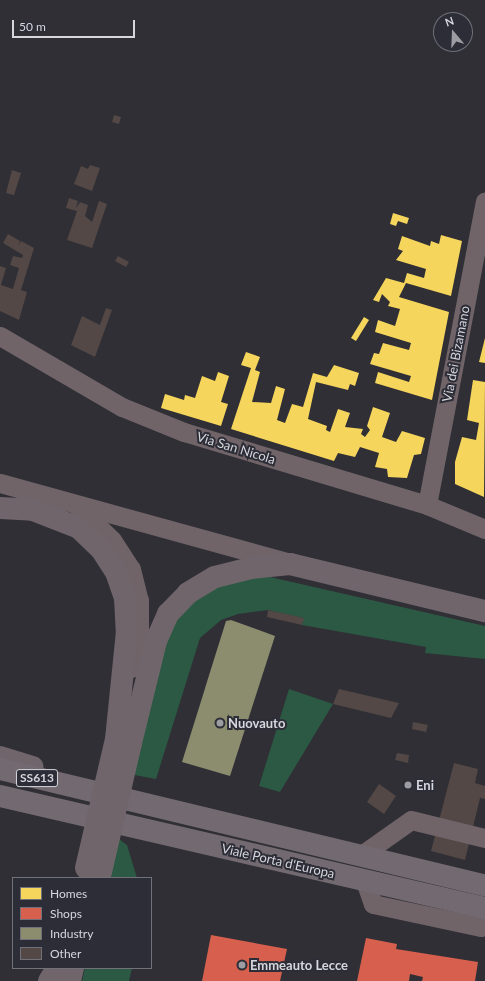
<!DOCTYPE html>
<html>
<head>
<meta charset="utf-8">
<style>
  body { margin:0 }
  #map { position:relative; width:485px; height:981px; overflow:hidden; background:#2f2f35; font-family:Lato,sans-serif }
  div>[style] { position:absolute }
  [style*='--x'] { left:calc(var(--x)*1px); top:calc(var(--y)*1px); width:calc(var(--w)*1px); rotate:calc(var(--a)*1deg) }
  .green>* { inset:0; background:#2c5943 }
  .homes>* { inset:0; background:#f6d55c }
  .shops>* { inset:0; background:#d6604d }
  .industry>* { inset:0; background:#8c8c6e }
  .building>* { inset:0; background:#534845 }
  .minor>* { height:19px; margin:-9.5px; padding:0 9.5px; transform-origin:9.5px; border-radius:9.5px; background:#706468 }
  .major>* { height:22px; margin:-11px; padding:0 11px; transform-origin:11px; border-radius:11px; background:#70656b }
  .highway>* { height:22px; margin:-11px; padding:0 11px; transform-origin:11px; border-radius:11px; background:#726a70 }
  .major-bridge>* { height:22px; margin:-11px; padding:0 11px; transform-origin:11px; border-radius:11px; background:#70656b }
  .dots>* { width:11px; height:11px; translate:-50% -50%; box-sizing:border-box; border:2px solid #2d2d37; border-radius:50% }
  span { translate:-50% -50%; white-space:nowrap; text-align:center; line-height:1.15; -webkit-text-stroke:4px #2d2d37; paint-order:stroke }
  .shield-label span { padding:1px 3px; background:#2d2d37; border:1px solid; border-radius:3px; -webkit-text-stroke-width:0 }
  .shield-label { font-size:12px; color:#d6d6dd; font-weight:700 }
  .street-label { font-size:13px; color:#d6d6dd }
  .poi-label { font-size:13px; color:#d6d6dd; font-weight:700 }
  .left { translate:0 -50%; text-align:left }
  .legend { position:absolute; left:12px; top:877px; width:140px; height:92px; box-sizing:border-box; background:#2d2d37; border:1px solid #717179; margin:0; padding:5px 7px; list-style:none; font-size:12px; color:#d6d6dd }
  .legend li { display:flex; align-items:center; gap:8px; height:20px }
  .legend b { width:20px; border:1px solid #717179 }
  .north { position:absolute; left:433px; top:12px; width:40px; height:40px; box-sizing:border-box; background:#2d2d37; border:1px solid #717179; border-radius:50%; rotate:341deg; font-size:11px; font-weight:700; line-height:16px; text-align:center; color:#d6d6dd }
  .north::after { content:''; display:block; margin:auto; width:14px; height:18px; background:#9c9ca2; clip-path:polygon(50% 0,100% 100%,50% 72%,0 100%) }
  .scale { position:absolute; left:12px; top:20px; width:123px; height:18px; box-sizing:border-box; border:2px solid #d6d6dd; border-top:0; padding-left:5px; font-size:12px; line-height:14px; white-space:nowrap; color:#d6d6dd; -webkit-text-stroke:3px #2d2d37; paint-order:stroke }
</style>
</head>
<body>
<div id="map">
  <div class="green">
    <div style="clip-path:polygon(270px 577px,485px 626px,485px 659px,425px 653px,426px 647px,302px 625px,303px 618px,268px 610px,238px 614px,221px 620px,200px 638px,156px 779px,129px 774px,152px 678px,174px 620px,201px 594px,233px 579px)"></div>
    <div style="clip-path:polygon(289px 689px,333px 704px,280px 792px,259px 786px)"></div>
    <div style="clip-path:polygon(115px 836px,127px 845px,137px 878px,105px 878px)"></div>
    <div style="clip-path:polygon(85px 968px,132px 968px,129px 981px,82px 981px)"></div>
  </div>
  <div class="homes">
    <div style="clip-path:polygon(393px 213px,409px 218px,407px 224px,398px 221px,396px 226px,390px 224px)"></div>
    <div style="clip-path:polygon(441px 235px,462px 241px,451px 296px,406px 283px,399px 297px,449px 312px,432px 400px,375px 383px,378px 372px,409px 382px,411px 376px,370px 364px,374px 353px,379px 354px,383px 343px,409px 350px,411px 343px,375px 332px,378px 320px,395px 326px,400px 309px,388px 306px,390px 302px,382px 294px,379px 302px,373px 300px,386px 278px,404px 283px,407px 273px,424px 278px,426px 269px,396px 260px,403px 251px,398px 249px,402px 236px,430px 246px,431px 241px,439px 244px)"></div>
    <div style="clip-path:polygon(364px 317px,369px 320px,356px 341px,351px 338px)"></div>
    <div style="clip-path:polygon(485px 338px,485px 363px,479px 362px)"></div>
    <div style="clip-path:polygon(246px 352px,260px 357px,255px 370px,260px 372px,252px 402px,271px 403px,276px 386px,285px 389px,277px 420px,285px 423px,292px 404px,303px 407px,313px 373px,327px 377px,334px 365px,359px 373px,355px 386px,350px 384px,348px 390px,316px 382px,308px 419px,327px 426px,326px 430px,330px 432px,338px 409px,350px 413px,345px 427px,363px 429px,361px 434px,365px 437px,370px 430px,367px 426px,373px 407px,390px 413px,382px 437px,396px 442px,402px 431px,425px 438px,421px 454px,414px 455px,407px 478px,388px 477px,387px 469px,375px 467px,379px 453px,360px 447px,355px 457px,338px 453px,334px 461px,231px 429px,251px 368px,241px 365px)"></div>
    <div style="clip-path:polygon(218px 372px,229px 376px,221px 402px,228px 404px,221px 426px,161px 408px,165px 394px,184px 400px,185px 395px,195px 398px,202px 376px,215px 381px)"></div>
    <div style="clip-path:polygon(473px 380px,485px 382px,484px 497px,455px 484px,455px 462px,462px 437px,476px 440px,479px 423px,467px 420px)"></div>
  </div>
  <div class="shops">
    <div style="clip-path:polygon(211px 935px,287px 949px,280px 981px,202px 981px)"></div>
    <div style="clip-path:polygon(366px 938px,397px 944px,396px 949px,478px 962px,475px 981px,422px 981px,423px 977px,410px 974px,409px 981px,357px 981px)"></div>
  </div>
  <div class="industry">
    <div style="clip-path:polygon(231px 620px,275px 636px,230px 776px,182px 762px,226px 621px)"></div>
  </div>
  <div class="building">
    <div style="clip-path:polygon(114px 115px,121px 117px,119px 124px,112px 122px)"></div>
    <div style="clip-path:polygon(90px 165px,100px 168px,92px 191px,74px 184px,81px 166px,88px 169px)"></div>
    <div style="clip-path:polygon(12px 170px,21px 173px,14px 195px,6px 193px)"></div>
    <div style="clip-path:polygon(69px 198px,78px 201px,76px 208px,80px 202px,88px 205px,85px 216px,92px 222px,99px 201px,107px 204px,92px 248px,67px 240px,77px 211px,66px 208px)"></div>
    <div style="clip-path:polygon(8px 234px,20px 241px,18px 246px,21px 241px,34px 248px,21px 290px,27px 292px,19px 320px,0 311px,0 266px,6px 268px,1px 285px,13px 289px,19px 268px,10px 265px,13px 256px,22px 258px,23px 255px,3px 243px)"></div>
    <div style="clip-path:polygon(118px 256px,129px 262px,126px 267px,115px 261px)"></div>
    <div style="clip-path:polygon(106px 308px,112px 310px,95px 357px,71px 345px,82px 316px,100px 325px)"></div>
    <div style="clip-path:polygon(268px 610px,304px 618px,302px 625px,267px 617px)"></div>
    <div style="clip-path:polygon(339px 689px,399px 703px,391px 718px,333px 704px)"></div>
    <div style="clip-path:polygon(413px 722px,428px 725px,426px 732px,412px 729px)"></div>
    <div style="clip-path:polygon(397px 753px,409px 755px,408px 763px,395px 760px)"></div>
    <div style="clip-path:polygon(454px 763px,478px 769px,475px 783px,485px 786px,485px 799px,480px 798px,465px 860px,431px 851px)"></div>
    <div style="clip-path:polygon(379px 784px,396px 796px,384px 814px,367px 802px)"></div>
  </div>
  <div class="minor">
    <div style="--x:0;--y:336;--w:141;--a:30.2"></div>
    <div style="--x:122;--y:407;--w:67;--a:22"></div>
    <div style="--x:184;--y:432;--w:254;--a:16.7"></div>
    <div style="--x:427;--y:505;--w:63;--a:22.5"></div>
    <div style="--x:0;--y:483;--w:297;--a:15.4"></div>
    <div style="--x:427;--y:505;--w:309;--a:-79.2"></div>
    <div style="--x:78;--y:507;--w:47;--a:44.1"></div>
    <div style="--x:112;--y:540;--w:35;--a:57"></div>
    <div style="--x:131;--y:569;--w:32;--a:76"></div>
    <div style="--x:139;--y:600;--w:35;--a:90"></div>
    <div style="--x:139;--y:635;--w:34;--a:104"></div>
    <div style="--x:360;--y:856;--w:62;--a:-35.2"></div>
    <div style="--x:411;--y:820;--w:76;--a:13.7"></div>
    <div style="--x:365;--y:881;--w:24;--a:71"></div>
    <div style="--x:373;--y:904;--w:110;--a:12"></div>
    <div style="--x:481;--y:927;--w:6;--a:-45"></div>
  </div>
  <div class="major">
    <div style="--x:0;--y:508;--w:33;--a:3"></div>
    <div style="--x:33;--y:510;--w:49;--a:21.4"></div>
    <div style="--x:79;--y:528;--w:30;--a:44"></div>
    <div style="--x:101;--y:549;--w:27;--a:57"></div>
    <div style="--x:116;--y:572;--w:28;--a:71"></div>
    <div style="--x:125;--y:598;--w:33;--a:87"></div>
    <div style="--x:127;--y:631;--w:109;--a:95.8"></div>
    <div style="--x:131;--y:743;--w:105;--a:-76.2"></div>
    <div style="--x:156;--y:641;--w:30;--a:-66"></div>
    <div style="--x:168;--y:614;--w:29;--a:-46"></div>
    <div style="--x:188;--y:593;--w:31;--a:-31"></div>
    <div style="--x:215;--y:577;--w:36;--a:-14"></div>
    <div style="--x:250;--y:568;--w:40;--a:-5.7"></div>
    <div style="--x:290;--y:564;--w:201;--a:13.6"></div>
    <div style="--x:0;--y:757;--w:34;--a:17"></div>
    <div style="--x:49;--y:981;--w:15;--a:-58"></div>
    <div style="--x:70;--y:981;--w:13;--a:-77"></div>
  </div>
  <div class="highway">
    <div style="--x:0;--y:769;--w:499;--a:13.5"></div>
    <div style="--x:0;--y:796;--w:498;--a:13"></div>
  </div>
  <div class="major-bridge">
    <div style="--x:86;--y:868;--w:132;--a:-76.9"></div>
    <div style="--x:101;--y:872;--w:132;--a:-76.9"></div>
  </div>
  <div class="dots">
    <div style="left:220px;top:723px;background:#9c9ca2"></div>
    <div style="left:408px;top:785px;background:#9c9ca2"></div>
    <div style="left:242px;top:965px;background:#9c9ca2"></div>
  </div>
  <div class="shield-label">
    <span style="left:37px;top:778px">SS613</span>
  </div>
  <div class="street-label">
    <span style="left:456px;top:354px;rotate:-79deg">Via dei Bizamano</span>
    <span style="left:236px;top:448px;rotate:17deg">Via San Nicola</span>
    <span style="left:278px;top:861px;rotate:13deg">Viale Porta d'Europa</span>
  </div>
  <div class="poi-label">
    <span class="left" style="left:228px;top:723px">Nuovauto</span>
    <span class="left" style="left:416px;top:785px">Eni</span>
    <span class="left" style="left:250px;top:965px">Emmeauto Lecce</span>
  </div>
  <ul class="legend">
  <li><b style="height:11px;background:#f6d55c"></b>Homes</li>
  <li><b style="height:11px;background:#d6604d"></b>Shops</li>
  <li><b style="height:11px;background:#8c8c6e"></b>Industry</li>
  <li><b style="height:11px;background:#534845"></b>Other</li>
  </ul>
  <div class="north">N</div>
  <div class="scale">50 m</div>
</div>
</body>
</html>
